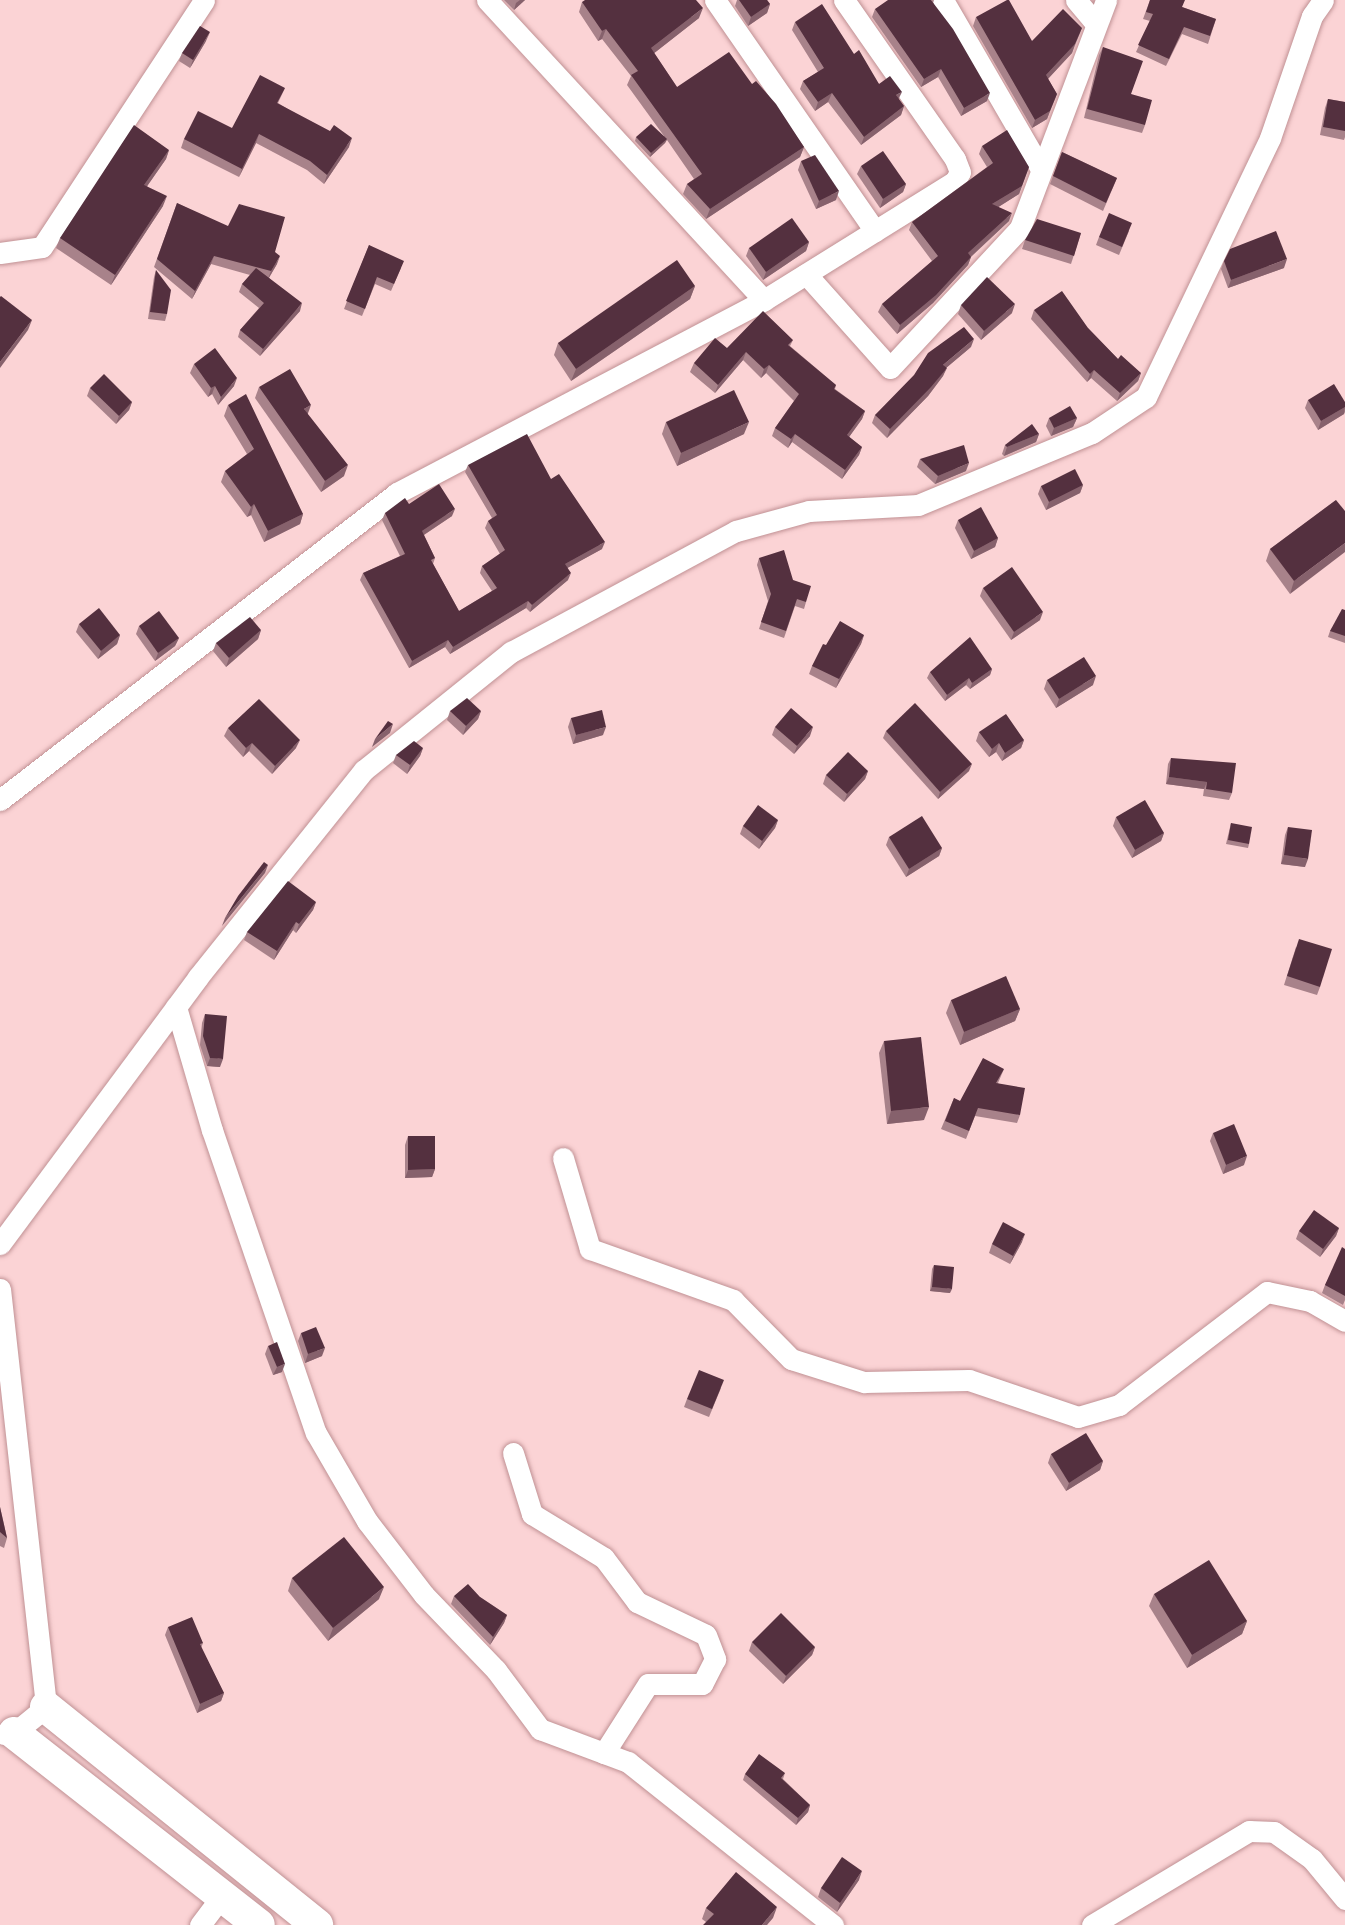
<!DOCTYPE html>
<html>
<head>
<meta charset="utf-8">
<style>
  body { margin:0 }
  #map { position:relative; width:1345px; height:1925px; overflow:hidden; background:#fbd3d5; font-family:Cabin,sans-serif }
  div>[style] { position:absolute }
  [style*='--x'] { left:calc(var(--x)*1px); top:calc(var(--y)*1px); width:calc(var(--w)*1px); rotate:calc(var(--a)*1deg) }
  .roads { filter:drop-shadow(0 0 2px #c09194) drop-shadow(0 0 2px #c09194) }
  .street>* { height:21px; margin:-10.5px; padding:0 10.5px; transform-origin:10.5px; border-radius:10.5px; background:#fff }
  .secondary>* { height:32px; margin:-16px; padding:0 16px; transform-origin:16px; border-radius:16px; background:#fff }
  .wall>* { inset:0; background:#a8828a }
  .shaded-wall>* { inset:0; background:#86616c }
  .building>* { inset:0; background:#54303f }
  span { translate:-50% -50%; white-space:nowrap; text-align:center; line-height:1.15; -webkit-text-stroke:6px #fff; paint-order:stroke }
</style>
</head>
<body>
<div id="map">
  <div class="roads">
    <div class="street">
      <div style="--x:487;--y:0;--w:408;--a:47.3"></div>
      <div style="--x:715;--y:0;--w:281;--a:55.3"></div>
      <div style="--x:943;--y:0;--w:195;--a:59.9"></div>
      <div style="--x:1076;--y:0;--w:31;--a:50"></div>
      <div style="--x:0;--y:253;--w:42;--a:-8.1"></div>
      <div style="--x:42;--y:247;--w:295;--a:-56.7"></div>
      <div style="--x:806;--y:274;--w:126;--a:48.2"></div>
      <div style="--x:890;--y:368;--w:191;--a:-47.1"></div>
      <div style="--x:1020;--y:228;--w:244;--a:-69.3"></div>
      <div style="--x:0;--y:800;--w:502;--a:-37.71"></div>
      <div style="--x:397;--y:493;--w:415;--a:-27.7"></div>
      <div style="--x:764;--y:300;--w:225;--a:-31.9"></div>
      <div style="--x:955;--y:181;--w:10;--a:-61"></div>
      <div style="--x:960;--y:172;--w:14;--a:-111"></div>
      <div style="--x:955;--y:159;--w:194;--a:-124.9"></div>
      <div style="--x:176;--y:1007;--w:128;--a:73.7"></div>
      <div style="--x:212;--y:1130;--w:320;--a:71.1"></div>
      <div style="--x:316;--y:1433;--w:102;--a:59.9"></div>
      <div style="--x:367;--y:1521;--w:93;--a:52.4"></div>
      <div style="--x:424;--y:1595;--w:104;--a:46.2"></div>
      <div style="--x:496;--y:1670;--w:74;--a:53.3"></div>
      <div style="--x:540;--y:1729;--w:94;--a:20.6"></div>
      <div style="--x:628;--y:1762;--w:262;--a:38.5"></div>
      <div style="--x:563;--y:1158;--w:95;--a:73.5"></div>
      <div style="--x:590;--y:1249;--w:152;--a:19.6"></div>
      <div style="--x:733;--y:1300;--w:83;--a:45.5"></div>
      <div style="--x:791;--y:1359;--w:77;--a:17.5"></div>
      <div style="--x:864;--y:1382;--w:105;--a:-1.1"></div>
      <div style="--x:969;--y:1380;--w:115;--a:18.7"></div>
      <div style="--x:1078;--y:1417;--w:43;--a:-16.3"></div>
      <div style="--x:1119;--y:1405;--w:186;--a:-37.4"></div>
      <div style="--x:1267;--y:1292;--w:44;--a:11.8"></div>
      <div style="--x:1310;--y:1301;--w:40;--a:29.7"></div>
      <div style="--x:0;--y:1244;--w:332;--a:-53.4"></div>
      <div style="--x:198;--y:977;--w:265;--a:-51.3"></div>
      <div style="--x:364;--y:770;--w:189;--a:-38.8"></div>
      <div style="--x:511;--y:652;--w:255;--a:-28.3"></div>
      <div style="--x:736;--y:531;--w:76;--a:-15.3"></div>
      <div style="--x:809;--y:511;--w:109;--a:-3.2"></div>
      <div style="--x:918;--y:505;--w:188;--a:-22.5"></div>
      <div style="--x:1092;--y:433;--w:65;--a:-33.7"></div>
      <div style="--x:1146;--y:397;--w:287;--a:-64.4"></div>
      <div style="--x:1270;--y:138;--w:129;--a:-71"></div>
      <div style="--x:1312;--y:16;--w:19;--a:-55"></div>
      <div style="--x:0;--y:1289;--w:421;--a:83.7"></div>
      <div style="--x:46;--y:1707;--w:41;--a:140.9"></div>
      <div style="--x:14;--y:1733;--w:10;--a:174"></div>
      <div style="--x:513;--y:1453;--w:64;--a:72.7"></div>
      <div style="--x:532;--y:1514;--w:84;--a:31.4"></div>
      <div style="--x:604;--y:1558;--w:55;--a:53.1"></div>
      <div style="--x:637;--y:1602;--w:76;--a:25.6"></div>
      <div style="--x:706;--y:1635;--w:26;--a:69"></div>
      <div style="--x:715;--y:1659;--w:28;--a:117"></div>
      <div style="--x:702;--y:1684;--w:54;--a:180"></div>
      <div style="--x:648;--y:1684;--w:82;--a:122.5"></div>
      <div style="--x:200;--y:1925;--w:36;--a:-53"></div>
      <div style="--x:1092;--y:1925;--w:183;--a:-30.9"></div>
      <div style="--x:1249;--y:1831;--w:25;--a:2"></div>
      <div style="--x:1274;--y:1832;--w:47;--a:35.4"></div>
      <div style="--x:1312;--y:1859;--w:52;--a:50.5"></div>
    </div>
    <div class="secondary">
      <div style="--x:46;--y:1707;--w:348;--a:38.8"></div>
      <div style="--x:14;--y:1733;--w:311;--a:38.1"></div>
    </div>
  </div>
  <div class="wall">
    <div style="clip-path:polygon(504px 0,525px 0,514px 10px)"></div>
    <div style="clip-path:polygon(737px 0,767px 0,770px 4px,767px 13px,748px 26px,735px 6px)"></div>
    <div style="clip-path:polygon(934px 0,933px 3px,987px 101px,961px 116px,938px 77px,921px 87px,872px 17px,875px 9px)"></div>
    <div style="clip-path:polygon(1150px 0,1182px 7px,1216px 19px,1208px 44px,1182px 34px,1166px 66px,1136px 52px,1150px 21px,1143px 19px)"></div>
    <div style="clip-path:polygon(582px 2px,699px 18px,654px 53px,677px 87px,752px 84px,804px 147px,800px 157px,706px 219px,683px 194px,687px 184px,694px 179px,667px 140px,665px 143px,650px 157px,635px 141px,636px 137px,664px 136px,627px 85px,631px 76px,602px 39px,598px 41px,579px 12px)"></div>
    <div style="clip-path:polygon(976px 17px,1032px 41px,1082px 28px,1072px 53px,1048px 79px,1057px 94px,1047px 119px,1032px 128px,973px 26px)"></div>
    <div style="clip-path:polygon(795px 22px,854px 54px,879px 84px,899px 100px,904px 106px,901px 115px,861px 145px,828px 102px,815px 111px,800px 89px,803px 81px,818px 72px,792px 30px)"></div>
    <div style="clip-path:polygon(206px 41px,190px 68px,179px 61px,182px 53px)"></div>
    <div style="clip-path:polygon(1103px 47px,1131px 94px,1145px 125px,1142px 133px,1084px 118px,1099px 55px)"></div>
    <div style="clip-path:polygon(285px 88px,278px 103px,349px 147px,324px 184px,307px 170px,256px 143px,239px 177px,181px 148px,184px 139px,232px 128px)"></div>
    <div style="clip-path:polygon(1328px 99px,1345px 102px,1345px 137px,1344px 140px,1320px 135px,1325px 108px)"></div>
    <div style="clip-path:polygon(982px 146px,1029px 167px,1019px 194px,998px 207px,1009px 221px,971px 257px,968px 265px,933px 303px,897px 334px,878px 312px,882px 304px,932px 261px,909px 230px,912px 222px,987px 167px,979px 154px)"></div>
    <div style="clip-path:polygon(169px 150px,166px 159px,147px 186px,163px 206px,111px 285px,56px 248px,60px 238px)"></div>
    <div style="clip-path:polygon(1062px 152px,1117px 178px,1103px 211px,1050px 184px)"></div>
    <div style="clip-path:polygon(801px 161px,836px 200px,816px 209px,798px 170px)"></div>
    <div style="clip-path:polygon(861px 166px,906px 184px,903px 192px,880px 208px,857px 174px)"></div>
    <div style="clip-path:polygon(177px 203px,275px 252px,277px 264px,269px 278px,300px 311px,260px 356px,238px 337px,240px 330px,259px 308px,239px 292px,242px 284px,250px 275px,211px 264px,192px 299px,154px 267px)"></div>
    <div style="clip-path:polygon(1129px 231px,1119px 255px,1096px 245px,1099px 237px)"></div>
    <div style="clip-path:polygon(1081px 233px,1071px 264px,1022px 249px,1025px 240px)"></div>
    <div style="clip-path:polygon(809px 242px,806px 251px,763px 280px,746px 256px,749px 248px)"></div>
    <div style="clip-path:polygon(369px 245px,401px 268px,391px 291px,375px 284px,362px 316px,344px 309px)"></div>
    <div style="clip-path:polygon(1224px 261px,1284px 268px,1228px 288px,1221px 269px)"></div>
    <div style="clip-path:polygon(156px 270px,167px 314px,165px 321px,148px 319px,154px 277px)"></div>
    <div style="clip-path:polygon(695px 286px,690px 299px,571px 381px,554px 355px,558px 343px)"></div>
    <div style="clip-path:polygon(961px 305px,1012px 313px,981px 340px,958px 314px)"></div>
    <div style="clip-path:polygon(1034px 310px,1088px 328px,1118px 359px,1141px 373px,1138px 381px,1117px 401px,1091px 378px,1087px 382px,1031px 319px)"></div>
    <div style="clip-path:polygon(793px 340px,790px 346px,836px 385px,835px 389px,865px 411px,862px 419px,849px 437px,862px 447px,859px 455px,842px 479px,792px 442px,788px 448px,772px 436px,775px 428px,794px 401px,766px 373px,761px 378px,743px 360px,715px 393px,690px 372px,694px 363px,727px 348px)"></div>
    <div style="clip-path:polygon(971px 347px,946px 368px,943px 376px,928px 396px,887px 438px,872px 423px,875px 415px)"></div>
    <div style="clip-path:polygon(194px 364px,234px 386px,218px 405px,212px 394px,208px 397px,190px 373px)"></div>
    <div style="clip-path:polygon(259px 387px,344px 476px,321px 492px,255px 398px)"></div>
    <div style="clip-path:polygon(90px 388px,132px 402px,129px 410px,116px 424px,87px 396px)"></div>
    <div style="clip-path:polygon(1308px 400px,1345px 402px,1345px 412px,1344px 414px,1318px 430px,1305px 408px)"></div>
    <div style="clip-path:polygon(228px 405px,303px 514px,300px 524px,264px 542px,251px 515px,247px 517px,221px 482px,225px 471px,247px 454px,224px 416px)"></div>
    <div style="clip-path:polygon(1049px 418px,1077px 418px,1073px 427px,1051px 436px,1046px 426px)"></div>
    <div style="clip-path:polygon(666px 422px,744px 434px,677px 466px,662px 434px)"></div>
    <div style="clip-path:polygon(1039px 434px,1036px 442px,1004px 456px,1002px 454px,1005px 445px)"></div>
    <div style="clip-path:polygon(920px 459px,966px 471px,935px 484px,917px 467px)"></div>
    <div style="clip-path:polygon(468px 465px,551px 479px,602px 549px,567px 568px,568px 580px,530px 612px,526px 608px,450px 654px,445px 647px,409px 668px,360px 580px,363px 573px,400px 556px,382px 520px,385px 513px,409px 504px,452px 516px,424px 535px,435px 558px,433px 564px,459px 611px,492px 591px,480px 573px,482px 566px,500px 554px,485px 528px,488px 521px,492px 518px,465px 472px)"></div>
    <div style="clip-path:polygon(1083px 485px,1080px 493px,1046px 510px,1038px 494px,1041px 486px)"></div>
    <div style="clip-path:polygon(1336px 500px,1290px 594px,1266px 561px,1270px 549px)"></div>
    <div style="clip-path:polygon(958px 520px,998px 538px,995px 547px,971px 559px,955px 528px)"></div>
    <div style="clip-path:polygon(759px 558px,793px 580px,806px 602px,804px 609px,795px 606px,784px 638px,759px 629px,768px 601px,757px 565px)"></div>
    <div style="clip-path:polygon(983px 588px,1040px 620px,1011px 640px,980px 596px)"></div>
    <div style="clip-path:polygon(1345px 610px,1345px 643px,1328px 637px,1330px 631px)"></div>
    <div style="clip-path:polygon(79px 624px,120px 635px,117px 644px,98px 659px,76px 632px)"></div>
    <div style="clip-path:polygon(139px 626px,179px 638px,175px 646px,155px 661px,136px 634px)"></div>
    <div style="clip-path:polygon(261px 630px,258px 639px,226px 667px,213px 651px,216px 643px)"></div>
    <div style="clip-path:polygon(864px 635px,861px 644px,836px 688px,809px 674px,812px 666px,826px 645px)"></div>
    <div style="clip-path:polygon(992px 669px,990px 675px,970px 689px,966px 685px,945px 701px,927px 678px,930px 672px)"></div>
    <div style="clip-path:polygon(1047px 680px,1093px 685px,1056px 708px,1044px 689px)"></div>
    <div style="clip-path:polygon(450px 711px,481px 711px,478px 719px,463px 735px,447px 720px)"></div>
    <div style="clip-path:polygon(571px 718px,603px 735px,573px 744px,568px 727px)"></div>
    <div style="clip-path:polygon(775px 727px,810px 736px,794px 754px,772px 735px)"></div>
    <div style="clip-path:polygon(228px 728px,296px 748px,272px 774px,249px 751px,243px 757px,224px 736px)"></div>
    <div style="clip-path:polygon(886px 731px,969px 771px,938px 799px,883px 738px)"></div>
    <div style="clip-path:polygon(979px 732px,1024px 740px,1021px 748px,1002px 761px,996px 752px,989px 757px,976px 741px)"></div>
    <div style="clip-path:polygon(423px 748px,420px 756px,407px 774px,393px 763px,396px 755px)"></div>
    <div style="clip-path:polygon(1171px 758px,1232px 793px,1229px 800px,1203px 796px,1204px 789px,1166px 784px,1168px 764px)"></div>
    <div style="clip-path:polygon(868px 771px,865px 779px,844px 802px,823px 784px,826px 775px)"></div>
    <div style="clip-path:polygon(1116px 817px,1164px 833px,1161px 841px,1132px 858px,1113px 826px)"></div>
    <div style="clip-path:polygon(778px 820px,775px 828px,759px 849px,740px 834px,743px 826px)"></div>
    <div style="clip-path:polygon(1231px 823px,1249px 844px,1248px 848px,1226px 844px)"></div>
    <div style="clip-path:polygon(1288px 827px,1305px 867px,1281px 864px,1285px 835px)"></div>
    <div style="clip-path:polygon(889px 837px,942px 848px,939px 856px,906px 877px,886px 845px)"></div>
    <div style="clip-path:polygon(316px 902px,313px 910px,296px 933px,293px 930px,274px 960px,244px 940px,247px 932px)"></div>
    <div style="clip-path:polygon(1296px 947px,1320px 987px,1317px 995px,1284px 985px)"></div>
    <div style="clip-path:polygon(951px 1000px,1020px 1009px,1015px 1021px,960px 1045px,946px 1013px)"></div>
    <div style="clip-path:polygon(205px 1014px,220px 1067px,207px 1066px,200px 1045px,202px 1023px)"></div>
    <div style="clip-path:polygon(884px 1041px,924px 1120px,887px 1124px,879px 1053px)"></div>
    <div style="clip-path:polygon(1004px 1069px,998px 1083px,1020px 1115px,1017px 1123px,975px 1116px,966px 1139px,941px 1129px,954px 1098px,960px 1101px)"></div>
    <div style="clip-path:polygon(1213px 1133px,1244px 1165px,1223px 1174px,1210px 1141px)"></div>
    <div style="clip-path:polygon(408px 1136px,435px 1169px,432px 1177px,405px 1178px,405px 1145px)"></div>
    <div style="clip-path:polygon(1339px 1228px,1336px 1236px,1320px 1257px,1296px 1239px,1299px 1231px)"></div>
    <div style="clip-path:polygon(1022px 1242px,1010px 1264px,989px 1253px,992px 1244px)"></div>
    <div style="clip-path:polygon(1345px 1249px,1345px 1300px,1343px 1305px,1322px 1293px,1325px 1285px)"></div>
    <div style="clip-path:polygon(934px 1265px,950px 1293px,930px 1291px,932px 1269px)"></div>
    <div style="clip-path:polygon(301px 1333px,322px 1356px,305px 1363px,298px 1341px)"></div>
    <div style="clip-path:polygon(268px 1346px,282px 1372px,273px 1375px,265px 1354px)"></div>
    <div style="clip-path:polygon(721px 1388px,709px 1417px,684px 1407px,687px 1399px)"></div>
    <div style="clip-path:polygon(1051px 1454px,1103px 1461px,1100px 1470px,1066px 1491px,1048px 1463px)"></div>
    <div style="clip-path:polygon(0 1507px,7px 1538px,4px 1548px,0 1546px)"></div>
    <div style="clip-path:polygon(292px 1578px,379px 1599px,328px 1641px,288px 1591px)"></div>
    <div style="clip-path:polygon(1154px 1594px,1247px 1621px,1242px 1634px,1187px 1668px,1149px 1606px)"></div>
    <div style="clip-path:polygon(454px 1596px,480px 1597px,507px 1615px,504px 1623px,490px 1645px,451px 1604px)"></div>
    <div style="clip-path:polygon(168px 1627px,203px 1643px,201px 1648px,224px 1693px,221px 1701px,197px 1713px,165px 1635px)"></div>
    <div style="clip-path:polygon(752px 1642px,815px 1647px,812px 1655px,783px 1684px,749px 1651px)"></div>
    <div style="clip-path:polygon(785px 1773px,783px 1779px,810px 1805px,808px 1812px,796px 1825px,743px 1780px,745px 1774px)"></div>
    <div style="clip-path:polygon(859px 1880px,837px 1912px,818px 1897px,821px 1888px)"></div>
    <div style="clip-path:polygon(706px 1908px,773px 1918px,706px 1922px,702px 1919px)"></div>
  </div>
  <div class="shaded-wall">
    <div style="clip-path:polygon(520px 0,525px 0,514px 10px,516px 3px)"></div>
    <div style="clip-path:polygon(770px 4px,767px 13px,748px 26px,751px 17px)"></div>
    <div style="clip-path:polygon(703px 8px,699px 18px,648px 58px,651px 48px)"></div>
    <div style="clip-path:polygon(606px 29px,602px 39px,598px 41px,602px 31px)"></div>
    <div style="clip-path:polygon(210px 32px,206px 41px,190px 68px,193px 60px)"></div>
    <div style="clip-path:polygon(1075px 44px,1072px 53px,1043px 84px,1046px 75px)"></div>
    <div style="clip-path:polygon(941px 69px,938px 77px,921px 87px,924px 79px)"></div>
    <div style="clip-path:polygon(902px 92px,898px 100px,896px 95px)"></div>
    <div style="clip-path:polygon(832px 93px,828px 102px,815px 111px,818px 102px)"></div>
    <div style="clip-path:polygon(990px 93px,987px 101px,961px 116px,964px 108px)"></div>
    <div style="clip-path:polygon(904px 106px,901px 115px,861px 145px,864px 137px)"></div>
    <div style="clip-path:polygon(1050px 111px,1047px 119px,1032px 128px,1035px 120px)"></div>
    <div style="clip-path:polygon(259px 134px,256px 143px,239px 177px,242px 169px)"></div>
    <div style="clip-path:polygon(352px 138px,349px 147px,324px 184px,327px 175px)"></div>
    <div style="clip-path:polygon(667px 139px,665px 143px,650px 157px,651px 153px)"></div>
    <div style="clip-path:polygon(804px 147px,800px 157px,706px 219px,710px 209px)"></div>
    <div style="clip-path:polygon(169px 150px,166px 159px,141px 195px,144px 185px)"></div>
    <div style="clip-path:polygon(906px 184px,903px 192px,880px 208px,883px 199px)"></div>
    <div style="clip-path:polygon(1022px 186px,1019px 194px,989px 213px,992px 204px)"></div>
    <div style="clip-path:polygon(839px 191px,836px 200px,816px 209px,819px 201px)"></div>
    <div style="clip-path:polygon(167px 196px,163px 206px,111px 285px,115px 275px)"></div>
    <div style="clip-path:polygon(1012px 213px,1009px 221px,965px 262px,968px 253px)"></div>
    <div style="clip-path:polygon(809px 242px,806px 251px,763px 280px,766px 272px)"></div>
    <div style="clip-path:polygon(214px 256px,211px 264px,192px 299px,195px 291px)"></div>
    <div style="clip-path:polygon(280px 256px,277px 264px,268px 279px,271px 271px)"></div>
    <div style="clip-path:polygon(971px 257px,968px 265px,933px 303px,897px 334px,900px 325px)"></div>
    <div style="clip-path:polygon(1287px 259px,1284px 268px,1228px 288px,1231px 280px)"></div>
    <div style="clip-path:polygon(695px 286px,690px 299px,571px 381px,576px 369px)"></div>
    <div style="clip-path:polygon(302px 303px,300px 311px,260px 356px,263px 349px)"></div>
    <div style="clip-path:polygon(1015px 304px,1012px 313px,981px 340px,984px 331px)"></div>
    <div style="clip-path:polygon(32px 320px,28px 330px,0 368px,0 362px)"></div>
    <div style="clip-path:polygon(974px 339px,971px 347px,940px 373px,943px 365px)"></div>
    <div style="clip-path:polygon(746px 352px,743px 360px,715px 393px,718px 385px)"></div>
    <div style="clip-path:polygon(769px 365px,766px 373px,761px 378px,764px 369px)"></div>
    <div style="clip-path:polygon(947px 368px,943px 376px,928px 396px,887px 438px,890px 429px)"></div>
    <div style="clip-path:polygon(1094px 370px,1091px 378px,1087px 382px,1090px 374px)"></div>
    <div style="clip-path:polygon(1141px 373px,1138px 381px,1117px 401px,1120px 393px)"></div>
    <div style="clip-path:polygon(237px 378px,234px 386px,218px 405px,221px 397px)"></div>
    <div style="clip-path:polygon(215px 386px,212px 394px,208px 397px,211px 388px)"></div>
    <div style="clip-path:polygon(132px 402px,129px 410px,116px 424px,119px 416px)"></div>
    <div style="clip-path:polygon(311px 405px,307px 416px,304px 409px)"></div>
    <div style="clip-path:polygon(1345px 407px,1344px 414px,1318px 430px,1321px 421px)"></div>
    <div style="clip-path:polygon(865px 411px,862px 419px,844px 444px,847px 435px)"></div>
    <div style="clip-path:polygon(1077px 418px,1073px 427px,1051px 436px,1054px 428px)"></div>
    <div style="clip-path:polygon(749px 422px,744px 434px,677px 466px,681px 453px)"></div>
    <div style="clip-path:polygon(795px 434px,792px 442px,788px 448px,791px 439px)"></div>
    <div style="clip-path:polygon(1039px 434px,1036px 442px,1004px 456px,1007px 447px)"></div>
    <div style="clip-path:polygon(862px 447px,859px 455px,842px 479px,845px 470px)"></div>
    <div style="clip-path:polygon(969px 463px,966px 471px,935px 484px,938px 476px)"></div>
    <div style="clip-path:polygon(348px 465px,344px 476px,321px 492px,325px 481px)"></div>
    <div style="clip-path:polygon(1083px 485px,1080px 493px,1046px 510px,1049px 502px)"></div>
    <div style="clip-path:polygon(254px 504px,251px 515px,247px 517px,251px 507px)"></div>
    <div style="clip-path:polygon(455px 509px,452px 516px,419px 538px,422px 531px)"></div>
    <div style="clip-path:polygon(303px 514px,300px 524px,264px 542px,268px 531px)"></div>
    <div style="clip-path:polygon(998px 538px,995px 547px,971px 559px,974px 551px)"></div>
    <div style="clip-path:polygon(605px 542px,602px 549px,562px 571px,565px 564px)"></div>
    <div style="clip-path:polygon(1345px 543px,1345px 552px,1290px 594px,1294px 581px)"></div>
    <div style="clip-path:polygon(571px 573px,568px 580px,530px 612px,532px 605px)"></div>
    <div style="clip-path:polygon(528px 601px,526px 608px,450px 654px,453px 647px)"></div>
    <div style="clip-path:polygon(1043px 612px,1040px 620px,1011px 640px,1014px 632px)"></div>
    <div style="clip-path:polygon(261px 630px,258px 639px,226px 667px,229px 658px)"></div>
    <div style="clip-path:polygon(120px 635px,117px 644px,98px 659px,101px 651px)"></div>
    <div style="clip-path:polygon(864px 635px,861px 644px,836px 688px,839px 679px)"></div>
    <div style="clip-path:polygon(179px 638px,175px 646px,155px 661px,158px 653px)"></div>
    <div style="clip-path:polygon(448px 640px,445px 647px,409px 668px,412px 661px)"></div>
    <div style="clip-path:polygon(992px 669px,990px 675px,970px 689px,972px 683px)"></div>
    <div style="clip-path:polygon(1096px 676px,1093px 685px,1056px 708px,1059px 699px)"></div>
    <div style="clip-path:polygon(969px 678px,966px 685px,945px 701px,947px 695px)"></div>
    <div style="clip-path:polygon(481px 711px,478px 719px,463px 735px,466px 726px)"></div>
    <div style="clip-path:polygon(393px 724px,390px 733px,372px 747px,375px 739px)"></div>
    <div style="clip-path:polygon(606px 727px,603px 735px,573px 744px,576px 735px)"></div>
    <div style="clip-path:polygon(813px 727px,810px 736px,794px 754px,797px 746px)"></div>
    <div style="clip-path:polygon(300px 740px,296px 748px,272px 774px,275px 766px)"></div>
    <div style="clip-path:polygon(1024px 740px,1021px 748px,1002px 761px,1005px 753px)"></div>
    <div style="clip-path:polygon(252px 743px,249px 751px,243px 757px,246px 748px)"></div>
    <div style="clip-path:polygon(999px 743px,996px 752px,989px 757px,992px 749px)"></div>
    <div style="clip-path:polygon(423px 748px,420px 756px,407px 774px,410px 765px)"></div>
    <div style="clip-path:polygon(972px 764px,969px 771px,938px 799px,940px 792px)"></div>
    <div style="clip-path:polygon(868px 771px,865px 779px,844px 802px,847px 794px)"></div>
    <div style="clip-path:polygon(1169px 777px,1207px 782px,1204px 789px,1166px 784px)"></div>
    <div style="clip-path:polygon(778px 820px,775px 828px,759px 849px,762px 841px)"></div>
    <div style="clip-path:polygon(1164px 833px,1161px 841px,1132px 858px,1135px 850px)"></div>
    <div style="clip-path:polygon(942px 848px,939px 856px,906px 877px,909px 869px)"></div>
    <div style="clip-path:polygon(1284px 855px,1308px 859px,1305px 867px,1281px 864px)"></div>
    <div style="clip-path:polygon(268px 865px,265px 873px,222px 926px,225px 918px)"></div>
    <div style="clip-path:polygon(316px 902px,313px 910px,296px 933px,299px 924px)"></div>
    <div style="clip-path:polygon(296px 922px,293px 930px,274px 960px,277px 951px)"></div>
    <div style="clip-path:polygon(1020px 1009px,1015px 1021px,960px 1045px,964px 1032px)"></div>
    <div style="clip-path:polygon(210px 1058px,223px 1059px,220px 1067px,207px 1066px)"></div>
    <div style="clip-path:polygon(929px 1107px,924px 1120px,887px 1124px,891px 1111px)"></div>
    <div style="clip-path:polygon(1247px 1156px,1244px 1165px,1223px 1174px,1226px 1165px)"></div>
    <div style="clip-path:polygon(435px 1169px,432px 1177px,405px 1178px,408px 1170px)"></div>
    <div style="clip-path:polygon(1339px 1228px,1336px 1236px,1320px 1257px,1323px 1249px)"></div>
    <div style="clip-path:polygon(1025px 1234px,1022px 1242px,1010px 1264px,1013px 1256px)"></div>
    <div style="clip-path:polygon(932px 1287px,952px 1289px,950px 1293px,930px 1291px)"></div>
    <div style="clip-path:polygon(325px 1348px,322px 1356px,305px 1363px,308px 1354px)"></div>
    <div style="clip-path:polygon(285px 1364px,282px 1372px,273px 1375px,277px 1367px)"></div>
    <div style="clip-path:polygon(1103px 1461px,1100px 1470px,1066px 1491px,1069px 1483px)"></div>
    <div style="clip-path:polygon(384px 1587px,379px 1599px,328px 1641px,333px 1628px)"></div>
    <div style="clip-path:polygon(507px 1615px,504px 1623px,490px 1645px,493px 1637px)"></div>
    <div style="clip-path:polygon(1247px 1621px,1242px 1634px,1187px 1668px,1192px 1655px)"></div>
    <div style="clip-path:polygon(815px 1647px,812px 1655px,783px 1684px,786px 1676px)"></div>
    <div style="clip-path:polygon(224px 1693px,221px 1701px,197px 1713px,200px 1704px)"></div>
    <div style="clip-path:polygon(810px 1805px,808px 1812px,796px 1825px,798px 1818px)"></div>
    <div style="clip-path:polygon(862px 1871px,859px 1880px,837px 1912px,840px 1903px)"></div>
    <div style="clip-path:polygon(777px 1907px,773px 1918px,767px 1925px,762px 1925px)"></div>
  </div>
  <div class="building">
    <div style="clip-path:polygon(585px 0,696px 0,703px 8px,651px 48px,677px 87px,729px 52px,752px 84px,756px 81px,776px 104px,804px 147px,710px 209px,687px 184px,702px 174px,631px 75px,638px 71px,606px 29px,602px 31px,582px 2px)"></div>
    <div style="clip-path:polygon(739px 0,767px 0,770px 4px,751px 17px)"></div>
    <div style="clip-path:polygon(888px 0,931px 0,953px 29px,990px 93px,964px 108px,941px 69px,924px 79px,875px 9px)"></div>
    <div style="clip-path:polygon(1007px 0,1009px 0,1032px 41px,1063px 9px,1082px 28px,1075px 44px,1046px 75px,1057px 94px,1050px 111px,1035px 120px,976px 17px)"></div>
    <div style="clip-path:polygon(1150px 0,1185px 0,1182px 7px,1216px 19px,1210px 36px,1184px 27px,1169px 59px,1138px 45px,1153px 14px,1146px 12px)"></div>
    <div style="clip-path:polygon(822px 4px,854px 54px,859px 50px,879px 84px,890px 76px,902px 92px,896px 95px,904px 106px,864px 137px,832px 93px,818px 102px,803px 81px,824px 68px,795px 22px)"></div>
    <div style="clip-path:polygon(200px 26px,210px 32px,193px 60px,182px 53px)"></div>
    <div style="clip-path:polygon(1103px 47px,1143px 61px,1131px 94px,1152px 100px,1145px 125px,1087px 109px)"></div>
    <div style="clip-path:polygon(260px 75px,285px 88px,277px 103px,330px 131px,334px 125px,352px 138px,327px 175px,310px 161px,259px 134px,242px 169px,184px 139px,198px 111px,232px 128px)"></div>
    <div style="clip-path:polygon(1328px 99px,1345px 102px,1345px 131px,1323px 127px)"></div>
    <div style="clip-path:polygon(651px 124px,667px 139px,651px 153px,636px 137px)"></div>
    <div style="clip-path:polygon(134px 125px,169px 150px,144px 185px,167px 196px,115px 275px,60px 238px)"></div>
    <div style="clip-path:polygon(1007px 130px,1029px 167px,1022px 186px,992px 204px,1012px 213px,968px 253px,971px 257px,936px 295px,900px 325px,882px 304px,938px 256px,912px 222px,993px 163px,982px 146px)"></div>
    <div style="clip-path:polygon(883px 151px,906px 184px,883px 199px,861px 166px)"></div>
    <div style="clip-path:polygon(1062px 152px,1117px 178px,1106px 203px,1053px 176px)"></div>
    <div style="clip-path:polygon(815px 155px,839px 191px,819px 201px,801px 161px)"></div>
    <div style="clip-path:polygon(177px 203px,228px 226px,239px 204px,285px 217px,275px 252px,280px 256px,271px 271px,214px 256px,195px 291px,157px 259px)"></div>
    <div style="clip-path:polygon(1109px 213px,1132px 223px,1122px 247px,1099px 237px)"></div>
    <div style="clip-path:polygon(792px 218px,809px 242px,766px 272px,749px 248px)"></div>
    <div style="clip-path:polygon(1037px 219px,1081px 233px,1074px 256px,1025px 240px)"></div>
    <div style="clip-path:polygon(1276px 231px,1287px 259px,1231px 280px,1224px 261px,1230px 249px)"></div>
    <div style="clip-path:polygon(369px 245px,404px 261px,394px 284px,377px 277px,365px 309px,346px 301px)"></div>
    <div style="clip-path:polygon(677px 260px,695px 286px,576px 369px,558px 343px)"></div>
    <div style="clip-path:polygon(256px 268px,302px 303px,263px 349px,240px 330px,264px 303px,242px 284px)"></div>
    <div style="clip-path:polygon(156px 270px,171px 290px,167px 314px,150px 312px)"></div>
    <div style="clip-path:polygon(987px 277px,1015px 304px,984px 331px,961px 305px)"></div>
    <div style="clip-path:polygon(1062px 291px,1088px 328px,1118px 359px,1121px 355px,1141px 373px,1120px 393px,1094px 370px,1090px 374px,1034px 310px)"></div>
    <div style="clip-path:polygon(1px 296px,32px 320px,0 362px,0 297px)"></div>
    <div style="clip-path:polygon(763px 311px,793px 340px,788px 345px,836px 385px,834px 389px,865px 411px,847px 435px,862px 447px,845px 470px,795px 434px,791px 439px,775px 428px,799px 394px,769px 365px,764px 369px,746px 352px,718px 385px,694px 363px,715px 338px,727px 348px)"></div>
    <div style="clip-path:polygon(964px 327px,974px 339px,943px 365px,947px 368px,931px 387px,890px 429px,875px 415px,914px 375px,928px 353px)"></div>
    <div style="clip-path:polygon(215px 348px,237px 378px,221px 397px,215px 386px,211px 388px,194px 364px)"></div>
    <div style="clip-path:polygon(290px 369px,311px 405px,304px 409px,348px 465px,325px 481px,259px 387px)"></div>
    <div style="clip-path:polygon(104px 374px,132px 402px,119px 416px,90px 388px)"></div>
    <div style="clip-path:polygon(1334px 384px,1345px 402px,1345px 407px,1321px 421px,1308px 400px)"></div>
    <div style="clip-path:polygon(734px 390px,749px 422px,681px 453px,666px 422px)"></div>
    <div style="clip-path:polygon(246px 394px,303px 514px,268px 531px,254px 504px,251px 507px,225px 471px,254px 449px,228px 405px)"></div>
    <div style="clip-path:polygon(1070px 406px,1077px 418px,1054px 428px,1049px 418px)"></div>
    <div style="clip-path:polygon(1032px 424px,1039px 434px,1007px 447px,1005px 445px)"></div>
    <div style="clip-path:polygon(527px 434px,551px 479px,559px 474px,605px 542px,565px 564px,571px 573px,532px 605px,528px 601px,453px 647px,448px 640px,412px 661px,363px 573px,405px 554px,385px 513px,405px 498px,409px 504px,439px 484px,455px 509px,422px 531px,435px 558px,431px 560px,459px 611px,497px 588px,482px 566px,505px 550px,488px 521px,497px 515px,468px 465px)"></div>
    <div style="clip-path:polygon(964px 445px,969px 463px,938px 476px,920px 459px)"></div>
    <div style="clip-path:polygon(1075px 469px,1083px 485px,1049px 502px,1041px 486px)"></div>
    <div style="clip-path:polygon(1336px 500px,1345px 511px,1345px 543px,1294px 581px,1270px 549px)"></div>
    <div style="clip-path:polygon(981px 507px,998px 538px,974px 551px,958px 520px)"></div>
    <div style="clip-path:polygon(784px 550px,793px 580px,811px 586px,806px 602px,797px 599px,786px 631px,761px 622px,771px 594px,759px 558px)"></div>
    <div style="clip-path:polygon(1012px 567px,1043px 612px,1014px 632px,983px 588px)"></div>
    <div style="clip-path:polygon(99px 608px,120px 635px,101px 651px,79px 624px)"></div>
    <div style="clip-path:polygon(1342px 609px,1345px 610px,1345px 636px,1330px 631px)"></div>
    <div style="clip-path:polygon(159px 611px,179px 638px,158px 653px,139px 626px)"></div>
    <div style="clip-path:polygon(250px 617px,261px 630px,229px 658px,216px 643px)"></div>
    <div style="clip-path:polygon(840px 621px,864px 635px,839px 679px,812px 666px,823px 644px,826px 645px)"></div>
    <div style="clip-path:polygon(970px 637px,992px 669px,972px 683px,969px 678px,947px 695px,930px 672px)"></div>
    <div style="clip-path:polygon(1084px 657px,1096px 676px,1059px 699px,1047px 680px)"></div>
    <div style="clip-path:polygon(467px 698px,481px 711px,466px 726px,450px 711px)"></div>
    <div style="clip-path:polygon(259px 699px,300px 740px,275px 766px,252px 743px,246px 748px,228px 728px)"></div>
    <div style="clip-path:polygon(915px 703px,972px 764px,940px 792px,886px 731px)"></div>
    <div style="clip-path:polygon(791px 708px,813px 727px,797px 746px,775px 727px)"></div>
    <div style="clip-path:polygon(602px 710px,606px 727px,576px 735px,571px 718px)"></div>
    <div style="clip-path:polygon(1006px 714px,1024px 740px,1005px 753px,999px 743px,992px 749px,979px 732px)"></div>
    <div style="clip-path:polygon(388px 721px,393px 724px,375px 739px)"></div>
    <div style="clip-path:polygon(414px 741px,423px 748px,410px 765px,396px 755px)"></div>
    <div style="clip-path:polygon(848px 752px,868px 771px,847px 794px,826px 775px)"></div>
    <div style="clip-path:polygon(1171px 758px,1236px 763px,1232px 793px,1206px 789px,1207px 782px,1169px 777px)"></div>
    <div style="clip-path:polygon(1145px 800px,1164px 833px,1135px 850px,1116px 817px)"></div>
    <div style="clip-path:polygon(758px 805px,778px 820px,762px 841px,743px 826px)"></div>
    <div style="clip-path:polygon(922px 816px,942px 848px,909px 869px,889px 837px)"></div>
    <div style="clip-path:polygon(1231px 823px,1252px 827px,1249px 844px,1228px 840px)"></div>
    <div style="clip-path:polygon(1288px 827px,1312px 830px,1308px 859px,1284px 855px)"></div>
    <div style="clip-path:polygon(264px 862px,268px 865px,225px 918px,238px 896px)"></div>
    <div style="clip-path:polygon(288px 881px,316px 902px,299px 924px,296px 922px,277px 951px,247px 932px)"></div>
    <div style="clip-path:polygon(1299px 939px,1332px 949px,1320px 987px,1287px 976px)"></div>
    <div style="clip-path:polygon(1006px 976px,1020px 1009px,964px 1032px,951px 1000px)"></div>
    <div style="clip-path:polygon(205px 1014px,227px 1016px,223px 1059px,210px 1058px,203px 1036px)"></div>
    <div style="clip-path:polygon(921px 1037px,929px 1107px,891px 1111px,884px 1041px)"></div>
    <div style="clip-path:polygon(983px 1058px,1004px 1069px,996px 1083px,1025px 1088px,1020px 1115px,978px 1108px,969px 1131px,945px 1121px,954px 1098px,960px 1101px)"></div>
    <div style="clip-path:polygon(1234px 1124px,1247px 1156px,1226px 1165px,1213px 1133px)"></div>
    <div style="clip-path:polygon(408px 1136px,435px 1136px,435px 1169px,408px 1170px)"></div>
    <div style="clip-path:polygon(1314px 1210px,1339px 1228px,1323px 1249px,1299px 1231px)"></div>
    <div style="clip-path:polygon(1003px 1222px,1025px 1234px,1013px 1256px,992px 1244px)"></div>
    <div style="clip-path:polygon(1342px 1247px,1345px 1249px,1345px 1296px,1325px 1285px)"></div>
    <div style="clip-path:polygon(934px 1265px,954px 1267px,952px 1289px,932px 1287px)"></div>
    <div style="clip-path:polygon(316px 1327px,325px 1348px,308px 1354px,301px 1333px)"></div>
    <div style="clip-path:polygon(277px 1342px,285px 1364px,277px 1367px,268px 1346px)"></div>
    <div style="clip-path:polygon(699px 1370px,724px 1380px,712px 1409px,687px 1399px)"></div>
    <div style="clip-path:polygon(1086px 1433px,1103px 1461px,1069px 1483px,1051px 1454px)"></div>
    <div style="clip-path:polygon(0 1507px,7px 1538px,0 1532px)"></div>
    <div style="clip-path:polygon(344px 1537px,384px 1587px,333px 1628px,292px 1578px)"></div>
    <div style="clip-path:polygon(1209px 1560px,1247px 1621px,1192px 1655px,1154px 1594px)"></div>
    <div style="clip-path:polygon(468px 1584px,480px 1597px,507px 1615px,493px 1637px,454px 1596px)"></div>
    <div style="clip-path:polygon(781px 1613px,815px 1647px,786px 1676px,752px 1642px)"></div>
    <div style="clip-path:polygon(192px 1617px,203px 1643px,200px 1644px,224px 1693px,200px 1704px,168px 1627px)"></div>
    <div style="clip-path:polygon(759px 1754px,785px 1773px,781px 1778px,810px 1805px,798px 1818px,745px 1774px)"></div>
    <div style="clip-path:polygon(842px 1857px,862px 1871px,840px 1903px,821px 1888px)"></div>
    <div style="clip-path:polygon(736px 1872px,777px 1907px,762px 1925px,703px 1925px,714px 1914px,706px 1908px)"></div>
  </div>
</div>
</body>
</html>
